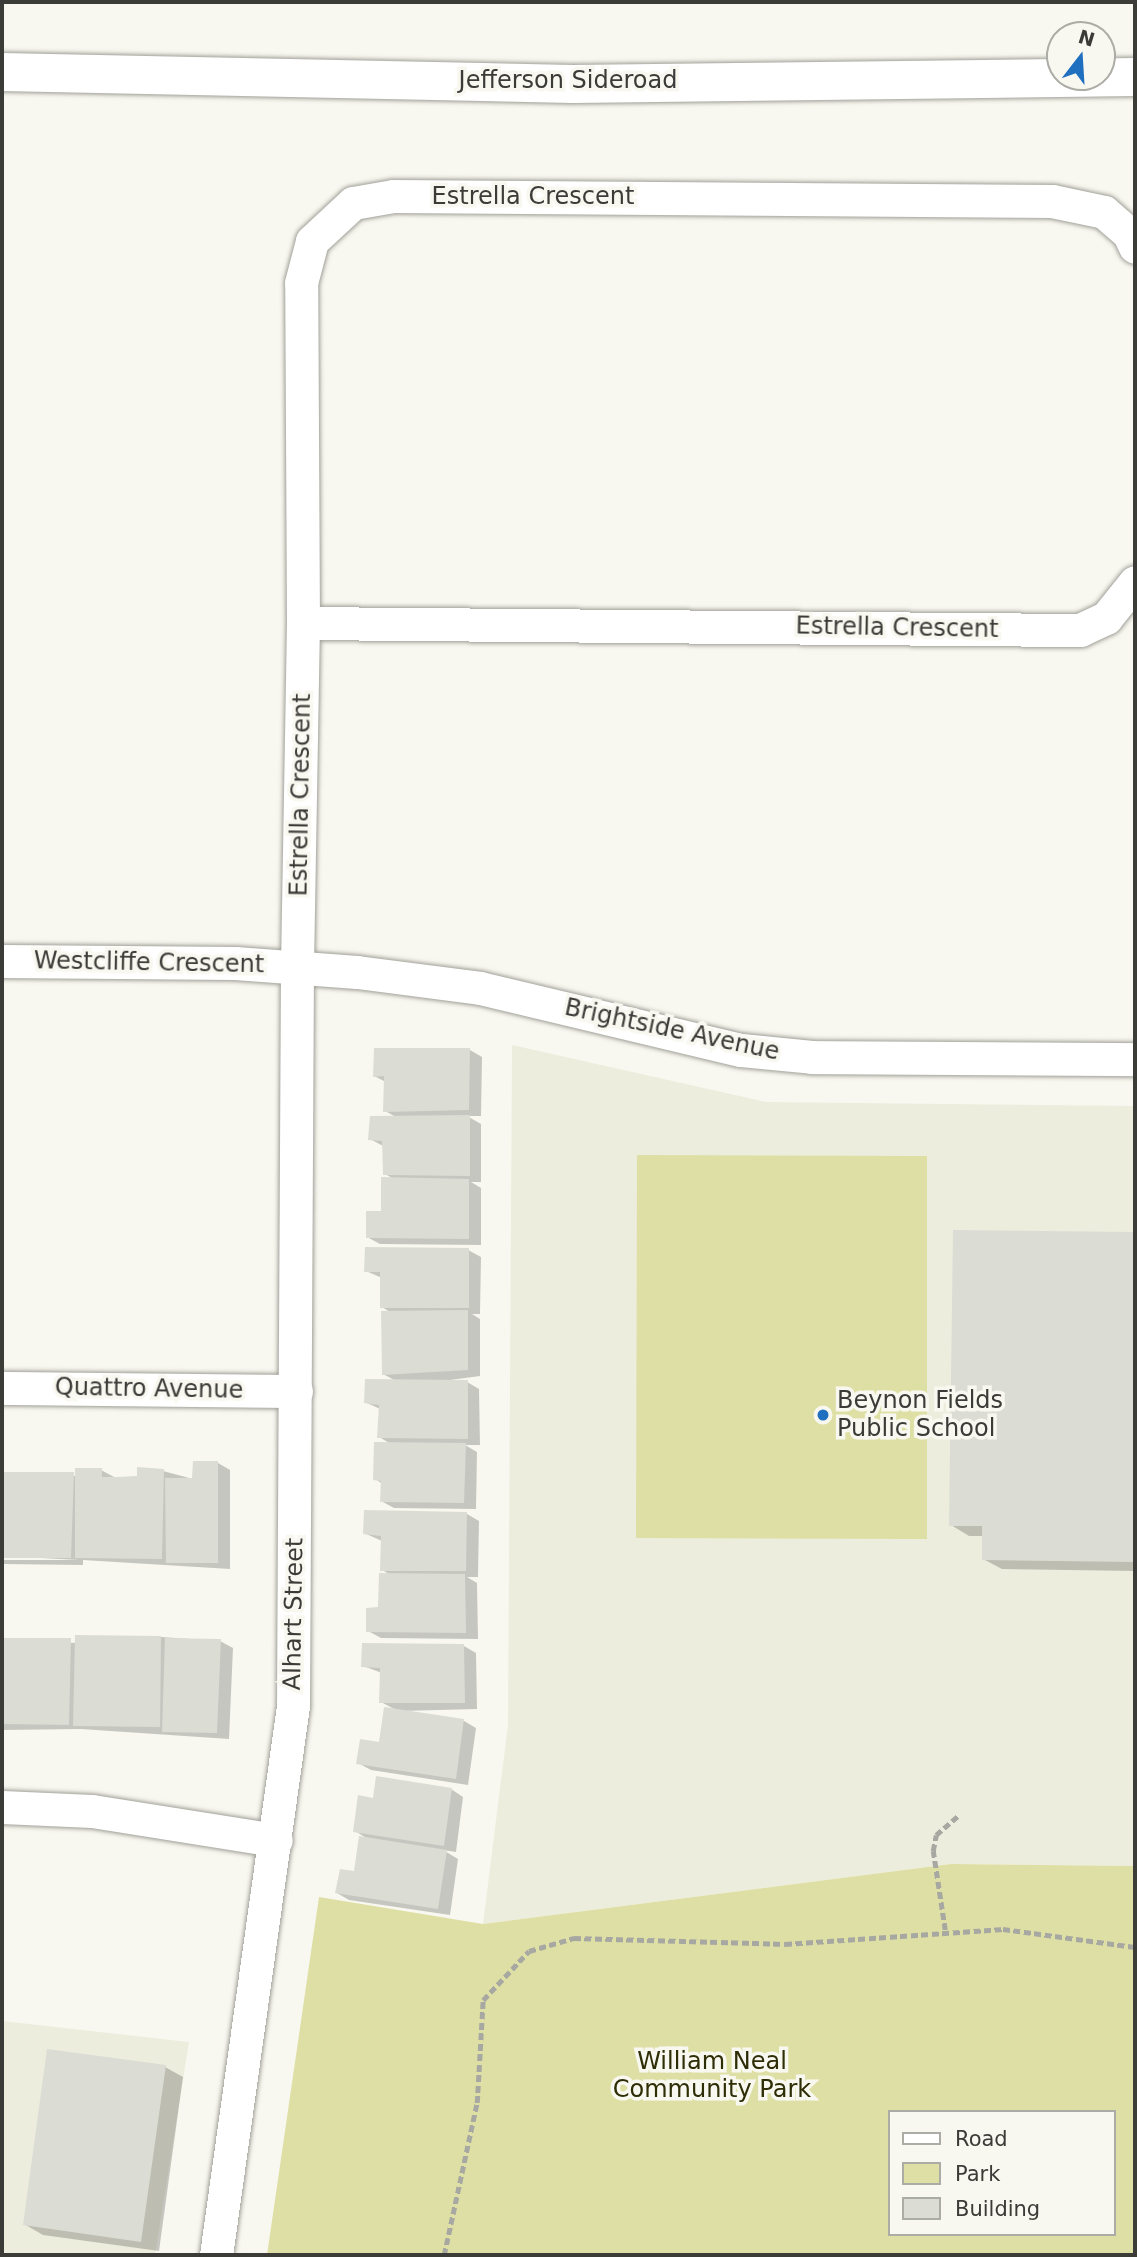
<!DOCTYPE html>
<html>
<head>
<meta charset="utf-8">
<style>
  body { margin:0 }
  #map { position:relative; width:1137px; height:2257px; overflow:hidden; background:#f8f8f0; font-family:"DejaVu Sans",sans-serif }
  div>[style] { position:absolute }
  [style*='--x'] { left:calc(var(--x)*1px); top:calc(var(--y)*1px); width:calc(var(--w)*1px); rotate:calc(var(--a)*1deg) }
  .built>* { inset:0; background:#ededde }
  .green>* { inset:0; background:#dedfa4 }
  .shadow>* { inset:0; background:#0003 }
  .building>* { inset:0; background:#dbdcd4 }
  .path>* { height:4.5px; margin-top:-2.25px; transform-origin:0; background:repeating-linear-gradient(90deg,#a8a8a2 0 7px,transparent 0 10.5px) }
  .roads { filter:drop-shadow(0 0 2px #a1a19a) drop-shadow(0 0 2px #a1a19a) }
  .minor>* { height:33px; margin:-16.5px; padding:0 16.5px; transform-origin:16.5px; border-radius:16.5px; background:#fff }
  .tertiary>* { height:38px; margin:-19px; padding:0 19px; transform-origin:19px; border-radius:19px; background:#fff }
  .dots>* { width:19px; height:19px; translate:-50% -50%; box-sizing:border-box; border:4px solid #f8f8f0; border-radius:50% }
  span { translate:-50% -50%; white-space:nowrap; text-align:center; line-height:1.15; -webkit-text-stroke:7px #f8f8f0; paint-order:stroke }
  .street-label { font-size:24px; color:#3b3b38 }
  .poi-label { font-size:24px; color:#3b3b38 }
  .left { translate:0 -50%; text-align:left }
  .park-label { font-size:24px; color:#2e2d06 }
  .frame { position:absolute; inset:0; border:4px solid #3b3b38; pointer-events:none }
  .legend { position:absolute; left:888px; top:2110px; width:228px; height:126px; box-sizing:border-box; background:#f8f8f0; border:2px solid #acaca6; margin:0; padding:9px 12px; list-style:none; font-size:21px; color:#3b3b38 }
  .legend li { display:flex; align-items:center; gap:14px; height:35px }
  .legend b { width:35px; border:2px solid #acaca6 }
  .north { position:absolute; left:1046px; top:21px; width:70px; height:70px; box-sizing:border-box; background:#f8f8f0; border:2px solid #acaca6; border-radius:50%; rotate:17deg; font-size:19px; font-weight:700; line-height:28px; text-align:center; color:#3b3b38 }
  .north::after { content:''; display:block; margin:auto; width:24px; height:32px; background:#216fbf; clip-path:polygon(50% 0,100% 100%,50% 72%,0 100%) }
</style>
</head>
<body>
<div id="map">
  <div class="built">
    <div style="clip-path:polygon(512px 1045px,766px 1102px,1135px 1106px,1135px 1866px,951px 1864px,483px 1924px,508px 1725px)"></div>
    <div style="clip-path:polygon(2px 2021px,189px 2042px,155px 2255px,2px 2255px)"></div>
  </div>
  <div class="green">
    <div style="clip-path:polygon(637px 1155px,927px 1156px,927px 1539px,636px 1538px)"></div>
    <div style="clip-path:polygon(evenodd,951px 1864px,1135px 1866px,1135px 2255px,267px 2255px,319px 1897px,483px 1924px,951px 1864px,890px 2112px,1114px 2112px,1114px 2234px,890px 2234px,890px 2112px)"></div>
  </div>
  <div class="shadow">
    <div style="clip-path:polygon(470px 1050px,482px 1057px,481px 1116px,467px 1116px,481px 1124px,481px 1182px,471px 1182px,481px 1188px,481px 1245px,380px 1244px,367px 1237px,383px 1213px,394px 1179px,385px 1174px,383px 1146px,370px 1139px,396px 1117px,385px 1111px,386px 1082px,374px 1076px)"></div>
    <div style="clip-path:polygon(954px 1232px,1135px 1234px,1135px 1571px,1002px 1569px,983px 1559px,984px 1536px,969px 1536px,951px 1525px)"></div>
    <div style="clip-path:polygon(468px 1250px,481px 1257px,480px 1314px,472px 1314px,480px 1319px,480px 1376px,435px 1382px,467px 1382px,479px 1389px,480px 1445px,465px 1445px,477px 1452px,476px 1509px,394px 1508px,381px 1501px,383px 1484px,375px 1479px,391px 1444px,379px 1437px,380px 1409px,365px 1402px,396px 1381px,383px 1374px,390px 1312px,382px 1307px,382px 1278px,366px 1271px)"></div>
    <div style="clip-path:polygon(218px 1463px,230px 1470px,230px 1569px,83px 1560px,83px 1565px,2px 1564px,2px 1560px,79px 1560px,2px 1556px,2px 1474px,77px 1476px,101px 1470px,114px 1477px,139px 1478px,163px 1471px,193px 1479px)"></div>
    <div style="clip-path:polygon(467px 1514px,479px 1521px,478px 1577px,467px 1577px,477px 1583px,478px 1639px,381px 1638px,368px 1631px,391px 1575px,382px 1570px,382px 1541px,364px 1533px)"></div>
    <div style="clip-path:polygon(161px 1637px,220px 1641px,233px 1648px,229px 1739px,81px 1729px,2px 1730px,2px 1640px,77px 1643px)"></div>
    <div style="clip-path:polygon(464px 1646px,476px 1653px,477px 1709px,400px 1711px,464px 1721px,476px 1728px,468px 1785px,371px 1770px,358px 1763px,380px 1744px,396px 1710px,381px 1702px,382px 1673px,363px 1666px)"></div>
    <div style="clip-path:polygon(451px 1789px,463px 1797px,456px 1852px,443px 1850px,458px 1859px,450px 1915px,349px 1900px,337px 1893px,356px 1873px,368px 1839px,355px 1831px,375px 1800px)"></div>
    <div style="clip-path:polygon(165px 2067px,183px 2077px,159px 2251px,43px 2235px,24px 2224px)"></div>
  </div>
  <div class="building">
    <div style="clip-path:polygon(374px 1048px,470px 1048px,469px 1110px,383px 1112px,384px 1076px,373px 1077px)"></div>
    <div style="clip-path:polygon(470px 1115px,470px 1176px,383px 1175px,382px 1141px,368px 1140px,370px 1116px)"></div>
    <div style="clip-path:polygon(381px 1177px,469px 1179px,469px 1239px,366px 1238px,366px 1211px,381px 1211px)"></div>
    <div style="clip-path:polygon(953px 1230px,1135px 1232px,1135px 1562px,982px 1560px,982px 1526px,949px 1526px)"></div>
    <div style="clip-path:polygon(365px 1247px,469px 1248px,469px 1308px,380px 1308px,380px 1272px,364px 1272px)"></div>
    <div style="clip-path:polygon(468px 1310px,468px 1370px,382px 1375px,381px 1311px)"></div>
    <div style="clip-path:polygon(365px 1379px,468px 1380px,468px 1439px,377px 1438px,379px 1405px,364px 1403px)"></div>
    <div style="clip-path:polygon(374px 1442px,466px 1443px,464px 1503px,380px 1502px,381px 1481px,373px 1480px)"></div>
    <div style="clip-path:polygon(193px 1461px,218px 1461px,218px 1563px,166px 1563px,165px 1478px,192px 1478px)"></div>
    <div style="clip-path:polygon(137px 1467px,164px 1469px,162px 1559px,75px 1558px,75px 1468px,102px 1468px,102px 1477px,117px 1477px,137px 1476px)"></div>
    <div style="clip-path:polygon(2px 1472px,74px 1472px,71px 1558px,2px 1558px)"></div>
    <div style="clip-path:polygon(364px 1510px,467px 1512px,466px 1571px,380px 1571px,381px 1536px,363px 1534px)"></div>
    <div style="clip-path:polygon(379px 1573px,465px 1574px,466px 1633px,366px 1632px,366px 1608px,378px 1607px)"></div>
    <div style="clip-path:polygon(75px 1635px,161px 1636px,160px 1727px,73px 1726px)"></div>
    <div style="clip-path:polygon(2px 1638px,71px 1638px,69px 1725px,2px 1724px)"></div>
    <div style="clip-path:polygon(165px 1638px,221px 1639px,217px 1733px,162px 1732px)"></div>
    <div style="clip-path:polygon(362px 1643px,464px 1644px,465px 1703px,379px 1703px,380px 1668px,361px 1667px)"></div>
    <div style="clip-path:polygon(384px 1707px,464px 1719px,456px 1779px,356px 1764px,360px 1739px,379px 1742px)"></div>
    <div style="clip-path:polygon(376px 1776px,452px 1788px,444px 1846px,353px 1832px,358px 1795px,373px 1798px)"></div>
    <div style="clip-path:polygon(359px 1836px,447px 1850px,438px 1909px,335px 1893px,340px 1869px,354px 1871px)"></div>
    <div style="clip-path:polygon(47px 2049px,166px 2065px,141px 2242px,23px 2225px)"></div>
  </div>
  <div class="path">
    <div style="--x:945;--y:1930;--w:80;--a:-98.6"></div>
    <div style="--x:933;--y:1851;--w:16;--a:-79"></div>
    <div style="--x:936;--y:1835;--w:29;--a:-41"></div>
    <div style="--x:444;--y:2255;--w:156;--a:-77.8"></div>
    <div style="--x:477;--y:2103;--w:103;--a:-86.7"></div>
    <div style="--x:483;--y:2000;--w:67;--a:-46.8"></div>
    <div style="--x:529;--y:1951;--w:47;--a:-16.1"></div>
    <div style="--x:574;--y:1938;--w:211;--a:1.6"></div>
    <div style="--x:785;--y:1944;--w:219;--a:-3.9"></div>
    <div style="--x:1003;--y:1929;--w:133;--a:7.8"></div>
  </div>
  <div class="roads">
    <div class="minor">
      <div style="--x:303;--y:623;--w:777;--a:0.52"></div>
      <div style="--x:1080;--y:630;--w:29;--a:-25"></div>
      <div style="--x:1106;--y:618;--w:46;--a:-51.1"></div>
      <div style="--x:2;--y:961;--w:233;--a:0.5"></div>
      <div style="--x:235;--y:963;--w:122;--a:4.2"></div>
      <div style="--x:357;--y:972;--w:124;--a:7.4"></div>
      <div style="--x:480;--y:988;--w:268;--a:13.4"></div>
      <div style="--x:741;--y:1050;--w:71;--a:5.6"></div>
      <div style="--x:812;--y:1057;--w:323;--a:0.4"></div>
      <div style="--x:2;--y:1388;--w:294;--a:0.6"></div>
      <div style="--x:2;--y:1807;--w:90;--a:2.5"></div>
      <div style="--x:92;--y:1811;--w:186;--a:9"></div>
      <div style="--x:216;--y:2255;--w:554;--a:-82.02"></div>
      <div style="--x:293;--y:1706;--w:740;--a:-89.69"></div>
      <div style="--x:297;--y:966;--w:343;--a:-89"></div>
      <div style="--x:303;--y:623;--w:340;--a:-90.3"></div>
      <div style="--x:301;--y:283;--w:43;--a:-75.3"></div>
      <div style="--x:312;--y:241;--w:56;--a:-42.8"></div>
      <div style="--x:353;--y:203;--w:41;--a:-9.9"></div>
      <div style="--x:393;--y:196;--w:659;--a:0.43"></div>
      <div style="--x:1052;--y:201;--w:53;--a:11.9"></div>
      <div style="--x:1104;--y:212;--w:33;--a:41"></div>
      <div style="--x:1129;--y:234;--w:14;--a:65"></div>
    </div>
    <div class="tertiary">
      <div style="--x:2;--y:72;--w:571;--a:1.2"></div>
      <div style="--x:573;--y:84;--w:562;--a:-0.71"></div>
    </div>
  </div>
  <div class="dots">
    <div style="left:823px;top:1415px;background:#216fbf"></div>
  </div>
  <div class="street-label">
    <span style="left:568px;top:81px">Jefferson Sideroad</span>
    <span style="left:533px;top:197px">Estrella Crescent</span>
    <span style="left:897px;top:628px;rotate:1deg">Estrella Crescent</span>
    <span style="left:301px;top:795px;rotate:-89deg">Estrella Crescent</span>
    <span style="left:149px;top:963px;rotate:1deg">Westcliffe Crescent</span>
    <span style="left:672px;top:1030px;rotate:12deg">Brightside Avenue</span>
    <span style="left:149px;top:1389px;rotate:1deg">Quattro Avenue</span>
    <span style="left:294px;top:1614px;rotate:-89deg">Alhart Street</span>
  </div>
  <div class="poi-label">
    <span class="left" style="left:837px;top:1415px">Beynon Fields<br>Public School</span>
  </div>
  <div class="park-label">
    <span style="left:712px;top:2076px">William Neal<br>Community Park</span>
  </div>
  <div class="frame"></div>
  <ul class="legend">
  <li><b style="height:9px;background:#fff"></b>Road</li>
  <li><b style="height:19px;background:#dedfa4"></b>Park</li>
  <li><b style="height:19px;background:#dbdcd4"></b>Building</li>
  </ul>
  <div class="north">N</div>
</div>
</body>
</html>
